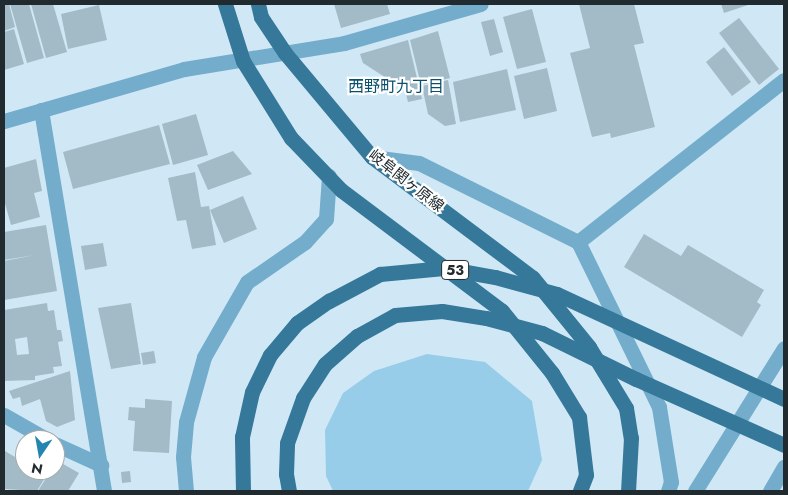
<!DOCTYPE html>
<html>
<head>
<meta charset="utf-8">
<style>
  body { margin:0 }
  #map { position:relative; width:788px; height:495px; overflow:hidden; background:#d0e8f5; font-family:Jost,"Noto Sans JP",sans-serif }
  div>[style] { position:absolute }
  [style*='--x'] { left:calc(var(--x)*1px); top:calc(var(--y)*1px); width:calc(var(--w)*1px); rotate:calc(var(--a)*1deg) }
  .green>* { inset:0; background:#98cdea }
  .building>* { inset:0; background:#a3bac7 }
  .minor>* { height:15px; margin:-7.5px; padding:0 7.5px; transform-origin:7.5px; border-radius:7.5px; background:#74adcc }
  .major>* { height:15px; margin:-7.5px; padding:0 7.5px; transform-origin:7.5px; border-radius:7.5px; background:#35789a }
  span { translate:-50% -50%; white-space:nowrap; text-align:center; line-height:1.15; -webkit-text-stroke:4.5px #fff; paint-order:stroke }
  .shield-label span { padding:1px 4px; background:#fff; border:1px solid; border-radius:4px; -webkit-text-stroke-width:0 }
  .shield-label { font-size:14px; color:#212a2f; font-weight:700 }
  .street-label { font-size:15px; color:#212a2f }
  .neighbourhood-label { font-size:16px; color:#09506e }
  .frame { position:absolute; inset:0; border:5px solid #212a2f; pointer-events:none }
  .north { position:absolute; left:15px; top:430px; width:50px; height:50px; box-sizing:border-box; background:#fff; border:1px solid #a6aaac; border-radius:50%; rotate:192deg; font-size:14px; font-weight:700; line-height:20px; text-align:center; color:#212a2f }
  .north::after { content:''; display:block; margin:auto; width:18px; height:22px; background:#2485b0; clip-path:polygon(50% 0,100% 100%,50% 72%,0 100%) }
</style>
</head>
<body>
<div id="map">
  <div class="green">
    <div style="clip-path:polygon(427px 354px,485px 362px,532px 401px,542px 460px,528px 491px,333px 491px,326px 476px,325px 430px,343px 393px,374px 371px)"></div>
  </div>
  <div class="building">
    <div style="clip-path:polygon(4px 4px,9px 4px,15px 27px,4px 31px)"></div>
    <div style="clip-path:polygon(10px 4px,29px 4px,44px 58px,27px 63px)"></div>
    <div style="clip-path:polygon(31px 4px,53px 4px,67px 52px,46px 58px)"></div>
    <div style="clip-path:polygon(334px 4px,387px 4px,390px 14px,341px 28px)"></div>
    <div style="clip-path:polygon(579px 4px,634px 4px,644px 43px,634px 45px,655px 127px,611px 138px,610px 133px,592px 137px,570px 53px,590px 48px)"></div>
    <div style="clip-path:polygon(721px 4px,751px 4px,724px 13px)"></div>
    <div style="clip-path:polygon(99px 5px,107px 40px,68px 49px,61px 14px)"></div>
    <div style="clip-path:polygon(532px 9px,546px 62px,517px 69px,503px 17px)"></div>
    <div style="clip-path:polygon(739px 18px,779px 69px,759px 85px,719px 33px)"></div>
    <div style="clip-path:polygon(494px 19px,503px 52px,490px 56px,481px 22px)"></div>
    <div style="clip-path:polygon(14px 29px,24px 64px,4px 70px,4px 32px)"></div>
    <div style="clip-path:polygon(438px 31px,450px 78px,421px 85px,410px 40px)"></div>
    <div style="clip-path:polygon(408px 40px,422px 99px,408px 102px,405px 90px,363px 63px,360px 54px)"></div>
    <div style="clip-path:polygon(724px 47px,751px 82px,732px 96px,706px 62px)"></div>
    <div style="clip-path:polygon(547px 68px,557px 111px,524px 119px,514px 76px)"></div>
    <div style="clip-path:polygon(507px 69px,516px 110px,460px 122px,453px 82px)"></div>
    <div style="clip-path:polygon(448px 80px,456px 124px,445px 126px,428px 114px,422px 86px)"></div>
    <div style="clip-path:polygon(196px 114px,208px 155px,173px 165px,162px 124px)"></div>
    <div style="clip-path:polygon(159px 125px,170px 164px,73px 189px,63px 152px)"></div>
    <div style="clip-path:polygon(233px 151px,252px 174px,208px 190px,197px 165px)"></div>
    <div style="clip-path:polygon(36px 159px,42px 191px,34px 193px,40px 217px,11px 225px,4px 200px,4px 168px)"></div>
    <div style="clip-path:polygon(195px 172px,201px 207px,209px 206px,216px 245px,192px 249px,186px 220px,177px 221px,168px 178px)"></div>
    <div style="clip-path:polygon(243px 196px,257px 229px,224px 243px,210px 210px)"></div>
    <div style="clip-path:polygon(46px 225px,57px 291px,4px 300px,4px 261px,35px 255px,4px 260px,4px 232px)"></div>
    <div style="clip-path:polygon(644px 234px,681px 256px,688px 245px,764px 290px,757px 302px,761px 305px,742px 337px,624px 267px)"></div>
    <div style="clip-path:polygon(103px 243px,107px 266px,85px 270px,81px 246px)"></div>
    <div style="clip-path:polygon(evenodd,47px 303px,48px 311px,54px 310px,57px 330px,61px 330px,63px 341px,58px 342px,62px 366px,53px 367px,54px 373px,35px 376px,35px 380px,4px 381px,4px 310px,47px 303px,27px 337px,29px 354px,17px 355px,15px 339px,27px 337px)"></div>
    <div style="clip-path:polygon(131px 303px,141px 364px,111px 369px,98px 308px)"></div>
    <div style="clip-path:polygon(154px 351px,156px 363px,143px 365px,141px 353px)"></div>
    <div style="clip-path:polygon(70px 371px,75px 420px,57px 427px,46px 421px,40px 399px,22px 406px,20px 397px,13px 399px,9px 391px)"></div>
    <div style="clip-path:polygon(145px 399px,172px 401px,169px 453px,133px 451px,135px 421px,128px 420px,129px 407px,145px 408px)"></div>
    <div style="clip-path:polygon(5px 451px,25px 463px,25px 470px,36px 470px,46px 476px,37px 491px,4px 489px)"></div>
    <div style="clip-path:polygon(56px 460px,79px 473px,68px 491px,38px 491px,48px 475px,39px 470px,55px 470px)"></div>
    <div style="clip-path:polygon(130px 471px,131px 482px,122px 483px,121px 472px)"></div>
  </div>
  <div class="minor">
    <div style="--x:41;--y:110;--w:386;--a:80.6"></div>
    <div style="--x:4;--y:121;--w:187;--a:-16.1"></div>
    <div style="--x:184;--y:69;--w:162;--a:-9.2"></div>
    <div style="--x:344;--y:43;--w:142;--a:-15.9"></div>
    <div style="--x:372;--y:157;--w:47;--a:7.3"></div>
    <div style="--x:419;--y:163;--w:178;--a:26.4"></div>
    <div style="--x:4;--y:415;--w:51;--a:29.6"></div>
    <div style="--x:55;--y:444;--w:51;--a:24.5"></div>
    <div style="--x:186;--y:491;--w:34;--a:-95"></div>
    <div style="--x:183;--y:457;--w:35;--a:-85"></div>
    <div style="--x:186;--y:422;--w:67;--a:-74.5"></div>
    <div style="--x:204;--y:357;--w:86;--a:-60.2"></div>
    <div style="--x:247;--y:282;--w:70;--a:-34.6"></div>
    <div style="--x:305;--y:242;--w:31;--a:-48"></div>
    <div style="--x:326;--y:219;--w:43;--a:-86"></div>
    <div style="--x:668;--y:491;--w:9;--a:-72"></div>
    <div style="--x:671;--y:482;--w:76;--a:-99.1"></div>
    <div style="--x:659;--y:407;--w:184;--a:-116.1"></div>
    <div style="--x:578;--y:242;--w:262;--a:-38.2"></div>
    <div style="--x:695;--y:491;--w:168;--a:-58.1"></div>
    <div style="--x:770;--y:491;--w:28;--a:-60"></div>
  </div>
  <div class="major">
    <div style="--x:225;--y:4;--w:60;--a:72.5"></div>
    <div style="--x:243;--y:61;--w:91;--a:58.1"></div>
    <div style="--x:291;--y:138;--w:72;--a:46.1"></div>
    <div style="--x:341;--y:190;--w:201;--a:36.9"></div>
    <div style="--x:502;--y:311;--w:80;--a:51.1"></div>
    <div style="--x:552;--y:373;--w:52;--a:58.5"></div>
    <div style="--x:579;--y:417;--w:58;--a:83.1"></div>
    <div style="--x:586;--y:475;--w:17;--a:111"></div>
    <div style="--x:258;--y:4;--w:13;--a:77"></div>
    <div style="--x:261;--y:17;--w:43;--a:56.3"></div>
    <div style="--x:285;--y:53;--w:136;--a:50.1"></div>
    <div style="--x:372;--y:157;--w:201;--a:36.9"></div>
    <div style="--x:533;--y:278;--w:89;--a:50.9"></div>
    <div style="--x:589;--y:347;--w:71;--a:58.8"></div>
    <div style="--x:626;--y:408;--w:30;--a:81"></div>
    <div style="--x:631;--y:438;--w:53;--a:93.2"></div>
    <div style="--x:243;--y:491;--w:54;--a:-91.1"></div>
    <div style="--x:242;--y:437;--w:46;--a:-77.5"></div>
    <div style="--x:252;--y:392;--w:41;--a:-64.1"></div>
    <div style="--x:270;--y:355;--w:42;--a:-49.8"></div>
    <div style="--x:297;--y:323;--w:39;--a:-35"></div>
    <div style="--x:329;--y:301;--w:58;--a:-27.9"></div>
    <div style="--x:380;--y:274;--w:64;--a:-5.4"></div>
    <div style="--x:444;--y:268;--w:52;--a:10"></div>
    <div style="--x:495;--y:277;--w:64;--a:15.3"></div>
    <div style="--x:557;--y:294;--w:250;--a:24.8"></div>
    <div style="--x:289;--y:491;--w:17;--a:-100"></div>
    <div style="--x:286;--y:474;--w:31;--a:-88"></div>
    <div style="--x:287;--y:443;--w:48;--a:-70.4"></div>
    <div style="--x:303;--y:398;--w:40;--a:-57.1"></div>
    <div style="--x:325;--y:364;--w:43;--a:-41.2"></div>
    <div style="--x:357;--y:336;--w:43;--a:-28.9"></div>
    <div style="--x:395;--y:315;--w:47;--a:-4.9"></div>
    <div style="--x:442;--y:311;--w:45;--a:9"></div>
    <div style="--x:486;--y:318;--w:58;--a:15"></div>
    <div style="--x:542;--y:333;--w:105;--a:26.1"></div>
    <div style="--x:636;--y:379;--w:162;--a:24"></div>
  </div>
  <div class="shield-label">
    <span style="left:455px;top:270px">53</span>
  </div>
  <div class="street-label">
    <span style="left:406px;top:181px;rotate:38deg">岐阜関ヶ原線</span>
  </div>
  <div class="neighbourhood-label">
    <span style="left:396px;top:87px">西野町九丁目</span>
  </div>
  <div class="frame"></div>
  <div class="north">N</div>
</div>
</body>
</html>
